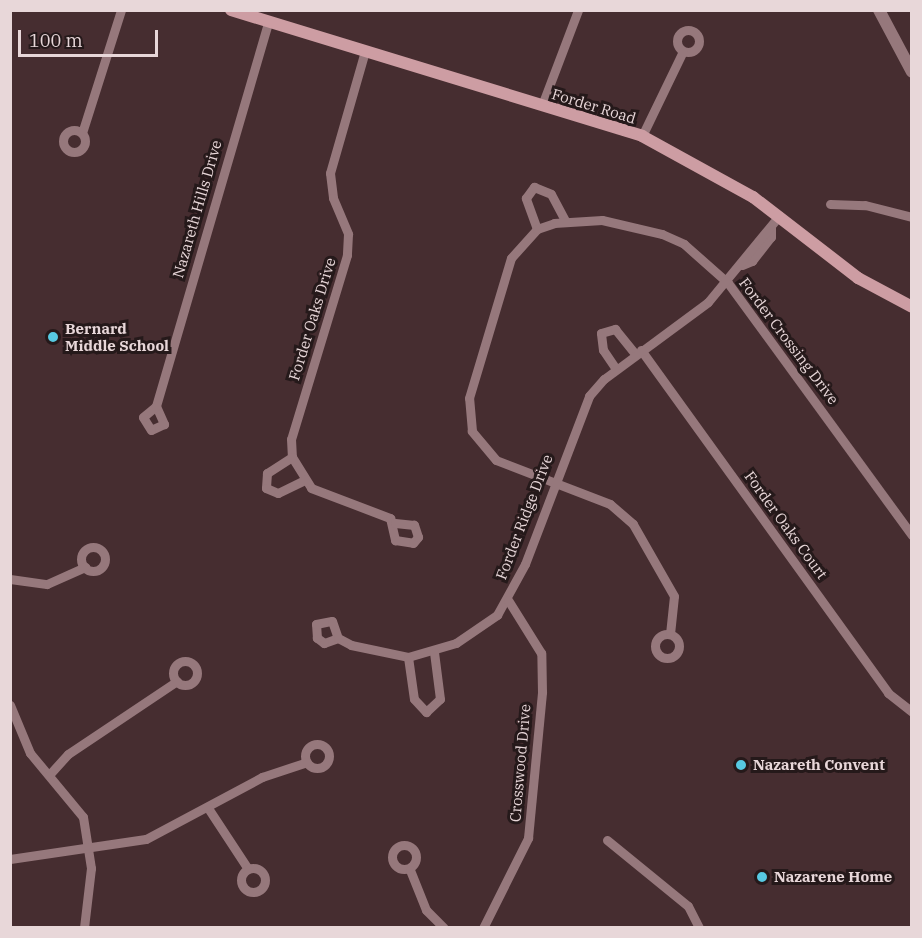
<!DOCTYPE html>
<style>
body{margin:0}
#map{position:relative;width:922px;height:938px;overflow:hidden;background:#462d30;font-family:"IBM Plex Serif",serif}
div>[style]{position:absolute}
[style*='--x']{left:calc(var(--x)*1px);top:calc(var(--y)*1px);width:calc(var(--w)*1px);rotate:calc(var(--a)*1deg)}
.minor>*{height:9px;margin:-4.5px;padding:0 4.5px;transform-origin:4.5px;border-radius:4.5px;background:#96787c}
.minor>.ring{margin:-4.5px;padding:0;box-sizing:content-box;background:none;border:9px solid #96787c;border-radius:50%}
.tertiary>*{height:12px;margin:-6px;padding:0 6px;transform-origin:6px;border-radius:6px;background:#96787c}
.secondary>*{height:12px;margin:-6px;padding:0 6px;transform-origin:6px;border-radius:6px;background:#cd9da3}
.dots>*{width:16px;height:16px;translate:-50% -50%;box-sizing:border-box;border:3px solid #25191a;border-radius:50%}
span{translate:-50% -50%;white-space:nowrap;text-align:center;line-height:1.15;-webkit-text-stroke:6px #25191a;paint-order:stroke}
.street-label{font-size:15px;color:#e8d7d9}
.poi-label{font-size:15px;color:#e8d7d9;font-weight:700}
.left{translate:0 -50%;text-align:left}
.frame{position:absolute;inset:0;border:12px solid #e8d7d9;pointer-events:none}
.scale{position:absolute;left:18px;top:30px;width:140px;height:27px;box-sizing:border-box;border:3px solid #e8d7d9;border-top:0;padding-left:8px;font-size:18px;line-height:21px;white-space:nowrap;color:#e8d7d9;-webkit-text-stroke:4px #25191a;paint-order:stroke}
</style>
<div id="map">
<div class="minor">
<i class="ring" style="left:677px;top:30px;width:13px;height:13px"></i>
<i style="--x:365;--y:51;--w:127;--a:106"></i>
<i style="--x:330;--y:173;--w:25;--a:83"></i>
<i style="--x:333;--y:198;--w:39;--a:67"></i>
<i style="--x:348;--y:234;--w:21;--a:93"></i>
<i style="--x:347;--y:255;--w:192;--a:106.9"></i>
<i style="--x:291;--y:439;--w:18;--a:87"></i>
<i style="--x:292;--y:457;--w:36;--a:58"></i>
<i style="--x:311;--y:488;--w:85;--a:20.8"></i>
<i style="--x:390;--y:518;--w:23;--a:77"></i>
<i style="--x:395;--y:540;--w:18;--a:9"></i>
<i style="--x:413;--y:543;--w:8;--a:-50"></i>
<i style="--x:418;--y:537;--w:13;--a:-108"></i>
<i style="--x:414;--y:525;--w:19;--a:-174"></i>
<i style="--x:542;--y:105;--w:102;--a:-69.2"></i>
<i class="ring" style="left:63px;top:130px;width:13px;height:13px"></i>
<i style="--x:82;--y:133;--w:129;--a:-72.4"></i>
<i style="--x:642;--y:136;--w:94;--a:-64.2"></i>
<i style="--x:830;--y:204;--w:35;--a:2"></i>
<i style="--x:865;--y:205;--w:49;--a:14.3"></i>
<i style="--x:537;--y:229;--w:33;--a:-110"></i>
<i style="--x:526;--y:198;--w:14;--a:-54"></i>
<i style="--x:534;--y:187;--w:18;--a:22"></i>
<i style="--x:551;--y:194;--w:30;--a:62"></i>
<i style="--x:742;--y:265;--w:11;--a:-22"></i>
<i style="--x:752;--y:261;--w:31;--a:-52"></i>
<i style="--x:771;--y:237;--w:10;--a:-90"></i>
<i style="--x:641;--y:350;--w:423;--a:54.2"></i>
<i style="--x:888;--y:693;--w:31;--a:38"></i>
<i style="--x:616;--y:369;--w:23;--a:-124"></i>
<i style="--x:603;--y:350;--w:17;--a:-97"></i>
<i style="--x:601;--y:333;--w:15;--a:-16"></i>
<i style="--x:615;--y:329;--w:32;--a:51"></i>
<i style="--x:156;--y:406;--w:20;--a:66"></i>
<i style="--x:164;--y:424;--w:14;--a:155"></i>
<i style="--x:151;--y:430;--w:15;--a:-122"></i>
<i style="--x:143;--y:417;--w:17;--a:-40"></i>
<i style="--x:156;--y:406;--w:400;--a:-73.7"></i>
<i style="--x:292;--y:457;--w:30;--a:147"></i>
<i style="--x:267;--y:473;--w:15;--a:94"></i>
<i style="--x:266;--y:488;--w:13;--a:23"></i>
<i style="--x:278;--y:493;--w:30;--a:-26"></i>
<i class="ring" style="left:81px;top:547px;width:15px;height:15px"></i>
<i style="--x:10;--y:579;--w:37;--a:8"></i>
<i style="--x:47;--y:584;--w:42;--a:-24.1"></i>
<i class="ring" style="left:655px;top:634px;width:15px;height:15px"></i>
<i style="--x:670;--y:634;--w:38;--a:-84"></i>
<i style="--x:674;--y:596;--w:83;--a:-119.7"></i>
<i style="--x:633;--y:524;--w:30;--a:-139"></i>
<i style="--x:610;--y:504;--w:122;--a:-158.9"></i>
<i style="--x:496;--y:460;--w:38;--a:-130"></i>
<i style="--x:472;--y:431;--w:33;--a:-95"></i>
<i style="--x:469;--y:398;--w:146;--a:-73.3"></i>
<i style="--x:511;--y:258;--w:39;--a:-48"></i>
<i style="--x:537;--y:229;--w:18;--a:-19"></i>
<i style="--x:554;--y:223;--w:48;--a:-3.6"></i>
<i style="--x:602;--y:220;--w:62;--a:13.1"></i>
<i style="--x:662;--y:234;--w:24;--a:24"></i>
<i style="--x:684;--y:244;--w:59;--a:41.6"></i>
<i style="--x:728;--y:283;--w:312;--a:53.9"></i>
<i style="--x:338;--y:638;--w:15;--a:160"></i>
<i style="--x:324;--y:643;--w:9;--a:-144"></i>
<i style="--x:317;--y:638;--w:14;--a:-94"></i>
<i style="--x:316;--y:624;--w:16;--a:-11"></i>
<i style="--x:332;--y:621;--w:18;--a:71"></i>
<i style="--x:338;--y:638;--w:15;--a:28"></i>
<i style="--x:351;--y:645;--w:58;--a:11.9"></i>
<i style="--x:408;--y:657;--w:50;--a:-16.3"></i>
<i style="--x:456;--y:643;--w:50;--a:-34.3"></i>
<i style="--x:497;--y:615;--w:58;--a:-61.2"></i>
<i style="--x:525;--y:564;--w:180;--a:-69.1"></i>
<i style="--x:589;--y:396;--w:23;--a:-49"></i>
<i style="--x:604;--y:379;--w:129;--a:-36.5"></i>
<i style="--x:708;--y:302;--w:112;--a:-50.5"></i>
<i style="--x:408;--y:657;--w:42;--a:81.9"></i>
<i style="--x:414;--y:699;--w:18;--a:47"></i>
<i style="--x:426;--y:712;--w:19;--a:-43"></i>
<i style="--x:440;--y:699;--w:47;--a:-97.3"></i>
<i class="ring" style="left:173px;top:661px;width:15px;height:15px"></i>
<i style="--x:10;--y:705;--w:52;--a:67.4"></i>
<i style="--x:30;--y:753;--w:83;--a:50.4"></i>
<i style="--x:83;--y:817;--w:52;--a:81.1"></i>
<i style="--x:91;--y:868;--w:60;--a:96.7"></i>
<i class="ring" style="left:305px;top:744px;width:15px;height:15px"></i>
<i style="--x:49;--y:775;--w:28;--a:-48"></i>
<i style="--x:68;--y:754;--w:131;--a:-33.8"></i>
<i style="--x:208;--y:808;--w:73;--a:56.7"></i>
<i style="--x:607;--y:840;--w:104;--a:39.2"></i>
<i style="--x:688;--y:906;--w:25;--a:63"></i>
<i class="ring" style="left:392px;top:845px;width:15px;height:15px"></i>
<i style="--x:10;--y:859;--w:137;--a:-8.4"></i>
<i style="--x:146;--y:839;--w:132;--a:-28.1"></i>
<i style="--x:262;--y:777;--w:47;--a:-18.4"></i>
<i class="ring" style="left:241px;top:868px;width:15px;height:15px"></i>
<i style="--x:410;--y:870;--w:43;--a:68.2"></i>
<i style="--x:426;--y:910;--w:25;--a:45"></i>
<i style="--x:483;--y:928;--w:101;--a:-63.4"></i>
<i style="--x:528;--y:838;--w:147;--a:-84.5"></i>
<i style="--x:542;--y:692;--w:39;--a:-91"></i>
<i style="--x:541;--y:653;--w:62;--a:-121.9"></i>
</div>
<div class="tertiary">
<i style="--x:879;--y:10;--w:70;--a:62"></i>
</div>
<div class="secondary">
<i style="--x:231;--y:10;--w:430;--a:17"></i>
<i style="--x:642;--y:136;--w:127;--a:28.8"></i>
<i style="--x:753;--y:197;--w:133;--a:37.6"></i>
<i style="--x:858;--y:278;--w:61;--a:28.2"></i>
</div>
<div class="dots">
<i style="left:53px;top:337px;background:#57c9e2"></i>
<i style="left:741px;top:765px;background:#57c9e2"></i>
<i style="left:762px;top:877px;background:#57c9e2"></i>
</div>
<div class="street-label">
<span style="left:594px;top:106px;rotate:17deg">Forder Road</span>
<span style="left:197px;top:209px;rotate:-74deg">Nazareth Hills Drive</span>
<span style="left:312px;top:319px;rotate:-73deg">Forder Oaks Drive</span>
<span style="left:789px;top:341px;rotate:53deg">Forder Crossing Drive</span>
<span style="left:524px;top:517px;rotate:-69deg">Forder Ridge Drive</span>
<span style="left:786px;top:525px;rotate:54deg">Forder Oaks Court</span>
<span style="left:520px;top:763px;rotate:-85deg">Crosswood Drive</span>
</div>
<div class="poi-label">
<span class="left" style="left:65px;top:337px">Bernard<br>Middle School</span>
<span class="left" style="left:753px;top:765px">Nazareth Convent</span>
<span class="left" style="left:774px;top:877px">Nazarene Home</span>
</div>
<div class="frame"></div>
<div class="scale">100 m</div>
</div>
